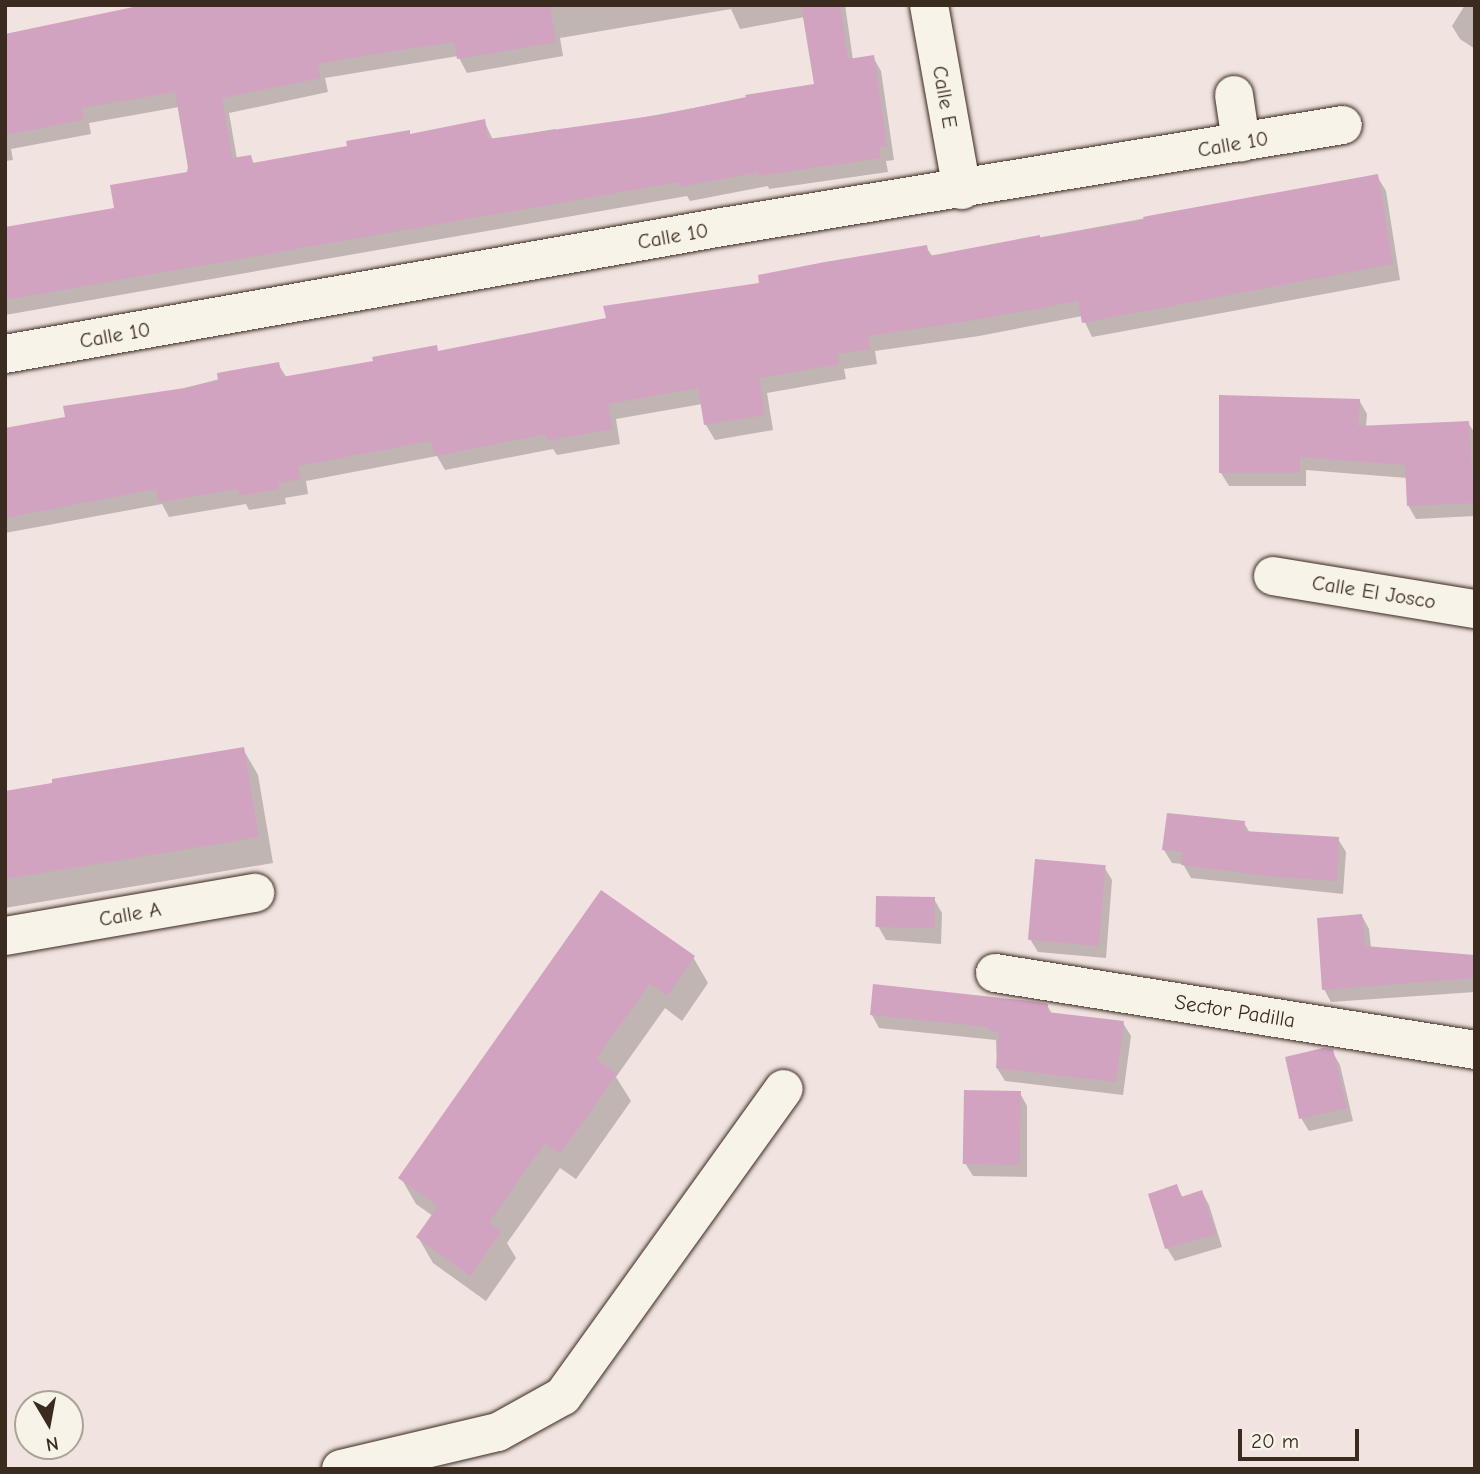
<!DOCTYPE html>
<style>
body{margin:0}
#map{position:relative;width:1480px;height:1474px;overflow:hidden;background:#f0e3e0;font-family:"Comic Neue",sans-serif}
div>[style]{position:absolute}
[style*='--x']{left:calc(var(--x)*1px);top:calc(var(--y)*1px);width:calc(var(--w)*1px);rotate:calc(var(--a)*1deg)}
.shadow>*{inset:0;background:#0003}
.building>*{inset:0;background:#d2a2c1;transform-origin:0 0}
.roads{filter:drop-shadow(0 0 2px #3b2a1e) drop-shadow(0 0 2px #3b2a1e)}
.minor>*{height:38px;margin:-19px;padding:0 19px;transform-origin:19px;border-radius:19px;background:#f7f3e8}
span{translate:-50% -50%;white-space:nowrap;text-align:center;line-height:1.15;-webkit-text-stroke:7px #f7f3e8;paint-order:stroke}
.street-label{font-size:21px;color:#3b2a1e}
.frame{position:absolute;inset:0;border:7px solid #3b2a1e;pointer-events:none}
.north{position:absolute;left:14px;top:1390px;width:70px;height:70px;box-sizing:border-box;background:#f7f3e8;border:2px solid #aca397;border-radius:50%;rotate:170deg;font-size:19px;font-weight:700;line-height:28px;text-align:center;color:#3b2a1e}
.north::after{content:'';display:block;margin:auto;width:24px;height:32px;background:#3b2a1e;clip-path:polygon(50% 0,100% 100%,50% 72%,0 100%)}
.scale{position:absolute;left:1238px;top:1429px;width:121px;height:32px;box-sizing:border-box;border:4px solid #3b2a1e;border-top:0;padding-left:9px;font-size:21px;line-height:24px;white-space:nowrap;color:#3b2a1e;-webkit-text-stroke:5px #f7f3e8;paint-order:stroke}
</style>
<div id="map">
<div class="shadow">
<i style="clip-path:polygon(evenodd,151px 5px,845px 5px,853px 60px,873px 57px,881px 71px,894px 160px,886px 161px,888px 172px,769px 189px,768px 186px,690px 201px,687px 196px,5px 315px,5px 230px,116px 209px,189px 174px,179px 107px,89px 123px,91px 134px,11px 149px,13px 160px,5px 161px,5px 35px,151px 5px,731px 9px,740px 29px,805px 17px,816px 85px,571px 131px,557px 132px,555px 129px,493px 140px,484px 121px,255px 165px,250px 157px,237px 159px,229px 113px,328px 92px,325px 78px,458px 56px,467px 73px,563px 56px,560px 38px,731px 9px)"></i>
<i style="clip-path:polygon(1465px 5px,1475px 5px,1475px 49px,1460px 39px,1452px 26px)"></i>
<i style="clip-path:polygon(1377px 176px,1386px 191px,1400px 280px,1092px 337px,1082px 316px,979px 336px,875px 351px,877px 364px,844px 369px,846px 379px,767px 393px,773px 430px,715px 440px,706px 425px,702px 404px,616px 419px,620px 444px,557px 455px,553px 449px,445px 470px,437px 456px,306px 481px,308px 494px,285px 498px,286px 504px,249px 510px,246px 504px,169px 517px,162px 504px,5px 533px,5px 430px,67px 418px,278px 364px,287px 378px,439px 352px,608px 320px,926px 247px,933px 257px)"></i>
<i style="clip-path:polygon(1359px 400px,1367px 414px,1366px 427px,1468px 423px,1475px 433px,1475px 516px,1416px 519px,1408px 505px,1407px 478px,1306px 470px,1306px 486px,1229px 486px,1221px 473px)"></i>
<i style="clip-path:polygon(243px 749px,258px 775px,273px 863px,5px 908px,5px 792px)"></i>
<i style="clip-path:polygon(1244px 823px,1250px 833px,1338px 839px,1346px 852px,1343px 894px,1191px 878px,1183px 864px,1172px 863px,1164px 850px)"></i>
<i style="clip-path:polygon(1104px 867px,1112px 880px,1106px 958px,1038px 952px,1030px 939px)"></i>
<i style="clip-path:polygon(602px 893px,693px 957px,708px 983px,682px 1021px,665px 1008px,616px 1077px,631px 1101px,576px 1179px,560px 1168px,507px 1243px,516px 1258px,486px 1301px,433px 1263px,418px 1237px,433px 1216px,416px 1204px,401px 1178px)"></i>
<i style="clip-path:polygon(934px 899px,942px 913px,941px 944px,886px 940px,878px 926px)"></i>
<i style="clip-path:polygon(1362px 916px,1369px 929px,1371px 948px,1475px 956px,1475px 992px,1331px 1002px,1324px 989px)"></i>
<i style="clip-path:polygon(1047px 1005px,1052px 1014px,1123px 1023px,1131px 1036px,1123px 1095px,1005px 1081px,997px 1068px,996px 1040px,879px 1028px,872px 1015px)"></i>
<i style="clip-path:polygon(1332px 1051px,1340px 1065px,1353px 1121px,1309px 1131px,1301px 1118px)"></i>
<i style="clip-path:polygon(1020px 1093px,1027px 1106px,1027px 1177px,973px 1176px,965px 1163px)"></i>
<i style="clip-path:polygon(1177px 1186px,1183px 1198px,1202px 1192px,1209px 1205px,1222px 1247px,1175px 1261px,1167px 1248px)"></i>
</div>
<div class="building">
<i style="clip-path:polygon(143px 5px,550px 5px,556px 42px,457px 59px,454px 42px,382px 53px,318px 64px,321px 78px,222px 98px,232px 158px,251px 155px,253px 163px,347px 146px,346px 141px,410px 130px,410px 134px,485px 119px,488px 139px,666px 114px,746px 97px,745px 95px,814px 84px,801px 5px,840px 5px,848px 59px,874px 55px,887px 146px,879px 147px,881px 158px,759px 176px,759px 172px,680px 187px,679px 182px,5px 300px,5px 227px,114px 208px,110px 185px,187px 172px,188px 167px,175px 92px,82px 108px,84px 120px,5px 135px,5px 34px)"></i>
<i style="clip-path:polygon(1378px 174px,1393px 264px,1082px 323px,1078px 301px,969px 321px,868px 336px,870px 349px,837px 354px,839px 364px,759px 378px,765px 415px,704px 425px,698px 388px,608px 404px,613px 429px,547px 441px,546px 434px,435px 456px,431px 441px,298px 466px,301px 479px,278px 483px,279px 489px,239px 496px,238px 489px,159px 502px,156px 489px,5px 518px,5px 428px,65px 417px,63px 406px,185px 388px,218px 381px,217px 373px,279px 362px,282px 377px,373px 361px,372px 357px,437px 345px,438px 351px,606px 318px,603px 306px,759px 283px,758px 275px,825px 262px,927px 245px,929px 256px,1040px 235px,1040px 238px,1144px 220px,1143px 217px,1153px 215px)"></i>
<i style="clip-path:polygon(1219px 395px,1360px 399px,1358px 426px,1469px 421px,1474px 503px,1407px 506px,1405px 465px,1300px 457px,1300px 473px,1219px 473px)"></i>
<i style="clip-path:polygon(244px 747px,259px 837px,5px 879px,5px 791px,52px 783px,52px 779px)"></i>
<i style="clip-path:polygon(1167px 813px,1245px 821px,1244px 831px,1339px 837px,1337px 881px,1267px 876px,1181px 865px,1183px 852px,1162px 850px)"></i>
<i style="left:1035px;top:859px;width:71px;height:81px;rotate:5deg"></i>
<i style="clip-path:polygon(601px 890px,695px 956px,667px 996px,650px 983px,596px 1059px,617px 1074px,560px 1154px,545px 1143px,489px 1222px,502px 1231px,470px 1276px,416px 1237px,438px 1206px,398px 1178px)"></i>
<i style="left:876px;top:896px;width:59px;height:31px;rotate:1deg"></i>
<i style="clip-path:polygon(1362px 914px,1365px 946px,1475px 955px,1475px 978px,1322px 990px,1317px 918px)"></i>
<i style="clip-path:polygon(873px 984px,1030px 1001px,1048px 1004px,1047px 1012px,1124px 1021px,1116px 1082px,996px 1068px,999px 1032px,989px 1031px,989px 1027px,870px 1015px)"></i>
<i style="clip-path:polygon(1323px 1048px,1333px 1049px,1347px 1108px,1299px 1119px,1285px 1057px)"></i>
<i style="left:964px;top:1090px;width:57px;height:74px;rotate:1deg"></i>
<i style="clip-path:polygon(1177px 1184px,1181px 1197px,1202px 1190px,1216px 1234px,1165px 1249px,1148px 1194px)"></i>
</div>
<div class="roads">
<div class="minor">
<i style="--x:929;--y:5;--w:188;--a:79.9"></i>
<i style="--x:1234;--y:95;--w:48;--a:81.5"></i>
<i style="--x:5;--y:354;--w:728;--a:-10.04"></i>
<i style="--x:722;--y:227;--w:629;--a:-9.33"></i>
<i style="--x:1273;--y:576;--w:205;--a:9.3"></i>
<i style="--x:5;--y:936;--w:254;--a:-9.8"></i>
<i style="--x:995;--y:973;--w:486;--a:9.1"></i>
<i style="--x:341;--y:1469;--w:161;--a:-13.3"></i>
<i style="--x:498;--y:1432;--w:74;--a:-29"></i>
<i style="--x:563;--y:1396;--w:378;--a:-54.3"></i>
</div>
</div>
<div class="street-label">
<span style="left:945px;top:97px;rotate:80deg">Calle E</span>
<span style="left:1233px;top:144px;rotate:-10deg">Calle 10</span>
<span style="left:673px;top:236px;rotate:-10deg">Calle 10</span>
<span style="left:115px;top:335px;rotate:-10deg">Calle 10</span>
<span style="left:1374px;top:592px;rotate:9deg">Calle El Josco</span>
<span style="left:130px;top:914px;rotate:-10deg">Calle A</span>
<span style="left:1235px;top:1011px;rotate:9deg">Sector Padilla</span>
</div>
<div class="frame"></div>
<div class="north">N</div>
<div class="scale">20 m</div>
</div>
